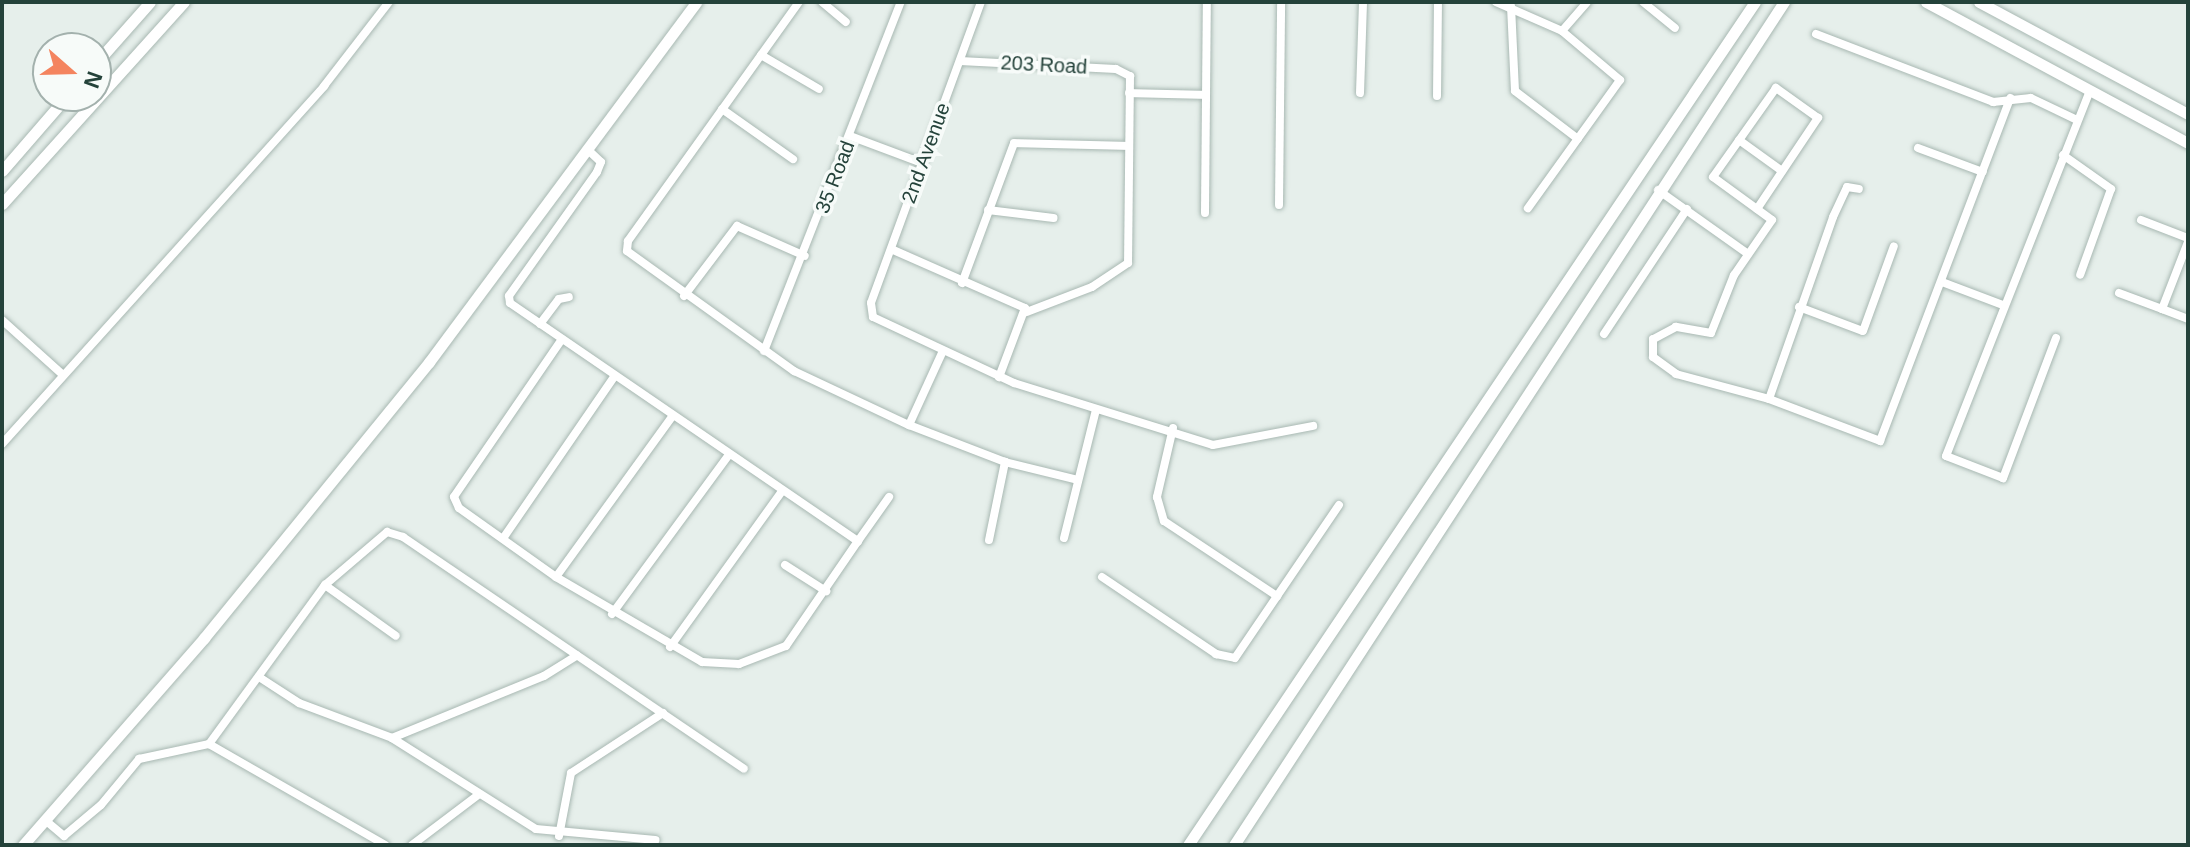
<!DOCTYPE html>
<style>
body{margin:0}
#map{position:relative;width:2190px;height:847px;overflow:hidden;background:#e6efeb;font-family:Arial,sans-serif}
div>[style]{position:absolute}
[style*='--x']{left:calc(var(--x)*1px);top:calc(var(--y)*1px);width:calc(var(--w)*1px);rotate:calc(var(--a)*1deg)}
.stream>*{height:2px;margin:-1px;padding:0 1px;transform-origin:1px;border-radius:1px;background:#8ec9d4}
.roads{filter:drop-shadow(0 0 2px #a8b8b2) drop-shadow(0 0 2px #a8b8b2)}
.street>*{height:8px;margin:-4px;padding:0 4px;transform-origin:4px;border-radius:4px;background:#fff}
.secondary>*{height:11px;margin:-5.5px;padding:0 5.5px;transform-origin:5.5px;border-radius:5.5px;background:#fff}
span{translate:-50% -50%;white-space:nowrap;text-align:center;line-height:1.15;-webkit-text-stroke:7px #f7fbf9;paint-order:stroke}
.street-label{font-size:20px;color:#24423a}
.frame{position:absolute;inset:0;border:4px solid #24423a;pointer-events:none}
.north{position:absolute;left:32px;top:32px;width:80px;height:80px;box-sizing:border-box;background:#f7fbf9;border:2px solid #a3b1ad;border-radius:50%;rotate:110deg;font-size:22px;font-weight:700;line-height:32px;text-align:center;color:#24423a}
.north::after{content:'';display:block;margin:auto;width:28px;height:36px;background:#f4845f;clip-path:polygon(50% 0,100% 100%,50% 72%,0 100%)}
</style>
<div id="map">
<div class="stream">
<i style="--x:2;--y:5;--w:4;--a:-45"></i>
</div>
<div class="roads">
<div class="street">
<i style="--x:799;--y:2;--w:294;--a:125.6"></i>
<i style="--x:628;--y:241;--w:10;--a:96"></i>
<i style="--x:627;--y:251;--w:206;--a:35.7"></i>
<i style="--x:794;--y:371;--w:127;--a:25.2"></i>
<i style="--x:909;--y:425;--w:103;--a:21.1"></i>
<i style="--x:1005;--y:462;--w:75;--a:13.9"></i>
<i style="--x:822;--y:2;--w:31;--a:40"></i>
<i style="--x:981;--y:2;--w:320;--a:110.1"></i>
<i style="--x:871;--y:303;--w:14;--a:82"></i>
<i style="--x:873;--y:317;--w:156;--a:25.1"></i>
<i style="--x:1014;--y:383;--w:208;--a:17.3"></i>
<i style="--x:1213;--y:445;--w:102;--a:-10.8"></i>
<i style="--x:1496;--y:2;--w:72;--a:23.7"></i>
<i style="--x:1562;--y:31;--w:76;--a:40.2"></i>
<i style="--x:1620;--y:80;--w:158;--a:125.7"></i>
<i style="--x:1643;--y:2;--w:41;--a:39.1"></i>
<i style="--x:1511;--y:6;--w:85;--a:87.3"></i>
<i style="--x:1515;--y:91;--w:79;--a:37.3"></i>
<i style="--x:1562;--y:31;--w:38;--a:-49"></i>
<i style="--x:1816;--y:34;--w:190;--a:21"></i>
<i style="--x:1993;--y:102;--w:38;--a:-6"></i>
<i style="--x:2031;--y:98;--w:49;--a:25.5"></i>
<i style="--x:761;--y:55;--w:67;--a:30.4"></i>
<i style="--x:960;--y:61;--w:156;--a:2.9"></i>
<i style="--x:1116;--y:69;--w:16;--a:27"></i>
<i style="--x:1130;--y:76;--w:187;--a:90.6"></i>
<i style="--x:1128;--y:263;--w:43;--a:146.3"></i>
<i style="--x:1092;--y:287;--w:70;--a:159"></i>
<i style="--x:1129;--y:93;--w:77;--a:1.5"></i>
<i style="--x:1360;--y:93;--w:91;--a:-88.1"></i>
<i style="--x:1437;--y:96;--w:94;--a:-89.4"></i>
<i style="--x:722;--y:109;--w:87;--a:35.2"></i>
<i style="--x:850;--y:136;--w:77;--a:20.6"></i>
<i style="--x:1739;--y:140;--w:53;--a:35.8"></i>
<i style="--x:1918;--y:148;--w:69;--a:20.3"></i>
<i style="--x:587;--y:149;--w:19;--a:43"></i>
<i style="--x:601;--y:162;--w:11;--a:112"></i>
<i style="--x:597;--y:172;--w:152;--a:125.4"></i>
<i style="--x:509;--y:296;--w:7;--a:82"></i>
<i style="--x:510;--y:303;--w:422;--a:34.4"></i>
<i style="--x:858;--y:541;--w:54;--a:-54.8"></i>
<i style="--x:2063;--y:155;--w:59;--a:35.3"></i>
<i style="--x:2111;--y:189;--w:91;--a:109.8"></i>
<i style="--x:1658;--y:190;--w:110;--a:35.4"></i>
<i style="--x:1279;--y:205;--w:203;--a:-89.4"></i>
<i style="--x:1757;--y:209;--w:110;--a:-56.2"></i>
<i style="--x:1818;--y:118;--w:52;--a:-144.5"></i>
<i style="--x:1776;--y:88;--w:109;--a:125.3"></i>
<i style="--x:1713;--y:177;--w:73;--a:36.1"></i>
<i style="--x:1772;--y:220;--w:67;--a:124.6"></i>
<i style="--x:1734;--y:275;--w:62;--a:111.6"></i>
<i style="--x:1711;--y:333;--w:36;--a:-170"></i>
<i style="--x:1676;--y:327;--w:26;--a:152"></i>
<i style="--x:1653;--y:339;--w:18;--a:90"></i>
<i style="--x:1653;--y:357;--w:29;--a:36"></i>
<i style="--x:1676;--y:374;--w:96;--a:15"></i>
<i style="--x:1769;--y:399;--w:119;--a:20.7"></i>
<i style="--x:1880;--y:441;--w:367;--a:-69.2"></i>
<i style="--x:988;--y:210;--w:66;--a:6.9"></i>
<i style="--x:1205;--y:213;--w:211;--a:-89.5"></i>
<i style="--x:2141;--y:220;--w:50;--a:21"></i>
<i style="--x:2188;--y:242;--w:72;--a:111.2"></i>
<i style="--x:2162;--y:309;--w:28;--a:21"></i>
<i style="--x:891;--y:249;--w:146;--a:23.8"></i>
<i style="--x:1025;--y:308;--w:74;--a:110.6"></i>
<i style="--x:1942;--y:282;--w:65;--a:20.7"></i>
<i style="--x:962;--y:283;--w:149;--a:-69.6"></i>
<i style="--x:1014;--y:143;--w:113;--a:1.5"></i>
<i style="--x:2119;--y:293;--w:46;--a:20.4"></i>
<i style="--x:684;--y:296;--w:88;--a:-52.9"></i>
<i style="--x:737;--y:226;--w:74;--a:23.8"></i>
<i style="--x:1799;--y:307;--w:68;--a:20.6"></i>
<i style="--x:1863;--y:331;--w:90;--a:-70"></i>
<i style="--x:2;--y:320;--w:81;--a:42"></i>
<i style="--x:540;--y:324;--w:31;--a:-53"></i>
<i style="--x:559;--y:299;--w:10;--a:-11"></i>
<i style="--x:1604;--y:334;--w:150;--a:-56.4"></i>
<i style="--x:2056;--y:338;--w:150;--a:110.7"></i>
<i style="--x:2003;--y:478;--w:61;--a:-158.9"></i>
<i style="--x:1946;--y:456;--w:393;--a:-68.5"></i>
<i style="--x:562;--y:339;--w:191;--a:124.4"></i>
<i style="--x:454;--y:497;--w:12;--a:66"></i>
<i style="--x:459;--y:508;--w:119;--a:35.4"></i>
<i style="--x:556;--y:577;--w:169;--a:30.2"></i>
<i style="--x:702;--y:662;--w:37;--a:3"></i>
<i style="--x:739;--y:664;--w:50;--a:-21"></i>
<i style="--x:786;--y:646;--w:127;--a:-55.6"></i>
<i style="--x:764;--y:351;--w:375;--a:-68.6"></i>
<i style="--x:1769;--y:399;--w:193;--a:-70.6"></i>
<i style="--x:1833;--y:217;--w:33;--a:-65"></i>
<i style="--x:1847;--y:187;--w:12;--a:9"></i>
<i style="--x:909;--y:425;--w:79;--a:-65.4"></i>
<i style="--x:1173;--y:428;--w:71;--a:103.1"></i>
<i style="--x:1157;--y:497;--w:25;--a:74"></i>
<i style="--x:1164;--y:521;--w:136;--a:33.6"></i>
<i style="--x:2;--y:444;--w:482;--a:-48"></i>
<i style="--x:324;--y:86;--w:106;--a:-52.3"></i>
<i style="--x:504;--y:537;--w:194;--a:-55.5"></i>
<i style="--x:1064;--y:538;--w:132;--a:-76"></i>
<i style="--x:989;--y:540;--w:80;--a:-78.4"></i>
<i style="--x:785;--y:565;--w:49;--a:32.4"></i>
<i style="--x:556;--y:577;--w:198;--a:-54.1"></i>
<i style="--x:1102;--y:577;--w:138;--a:34"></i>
<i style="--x:1216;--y:654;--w:19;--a:12"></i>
<i style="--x:1235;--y:658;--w:185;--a:-55.8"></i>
<i style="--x:325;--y:585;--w:87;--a:35.7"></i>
<i style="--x:612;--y:614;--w:197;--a:-53.7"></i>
<i style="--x:670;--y:647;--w:192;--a:-54.3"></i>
<i style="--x:259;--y:677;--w:48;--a:33"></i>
<i style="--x:299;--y:703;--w:99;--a:20.6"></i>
<i style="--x:392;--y:738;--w:164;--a:-22.2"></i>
<i style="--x:544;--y:676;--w:39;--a:-32"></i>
<i style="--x:392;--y:738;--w:170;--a:32.3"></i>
<i style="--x:536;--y:829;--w:120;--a:5.3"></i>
<i style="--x:209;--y:744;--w:203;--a:29.8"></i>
<i style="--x:45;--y:820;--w:25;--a:40"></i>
<i style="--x:64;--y:836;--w:48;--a:-40"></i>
<i style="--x:101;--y:805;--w:60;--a:-50.4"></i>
<i style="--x:139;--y:759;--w:72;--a:-12.1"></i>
<i style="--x:209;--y:744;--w:197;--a:-53.9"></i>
<i style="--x:325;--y:585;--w:82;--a:-40.5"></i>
<i style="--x:387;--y:532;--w:17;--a:17"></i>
<i style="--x:403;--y:537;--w:412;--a:34.2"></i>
<i style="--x:559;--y:836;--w:64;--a:-79.2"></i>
<i style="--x:571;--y:773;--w:110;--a:-33.1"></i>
<i style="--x:412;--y:845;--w:83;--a:-37.1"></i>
</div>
<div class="secondary">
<i style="--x:1926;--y:2;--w:298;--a:28.3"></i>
<i style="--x:1979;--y:2;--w:237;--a:28.2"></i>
<i style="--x:96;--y:63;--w:81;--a:-48.5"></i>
<i style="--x:2;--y:171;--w:99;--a:-49.1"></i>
<i style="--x:2;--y:204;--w:272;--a:-48"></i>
<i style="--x:23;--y:845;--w:275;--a:-48.8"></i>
<i style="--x:204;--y:638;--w:356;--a:-50.8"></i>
<i style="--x:429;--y:362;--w:448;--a:-53.4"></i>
<i style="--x:1188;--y:845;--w:1016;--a:-56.08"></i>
<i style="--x:1234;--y:845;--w:1007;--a:-56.88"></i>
</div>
</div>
<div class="street-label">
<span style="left:1044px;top:65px;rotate:3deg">203 Road</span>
<span style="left:926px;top:153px;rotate:-70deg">2nd Avenue</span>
<span style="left:835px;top:177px;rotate:-69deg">35 Road</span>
</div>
<div class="frame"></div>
<div class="north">N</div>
</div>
